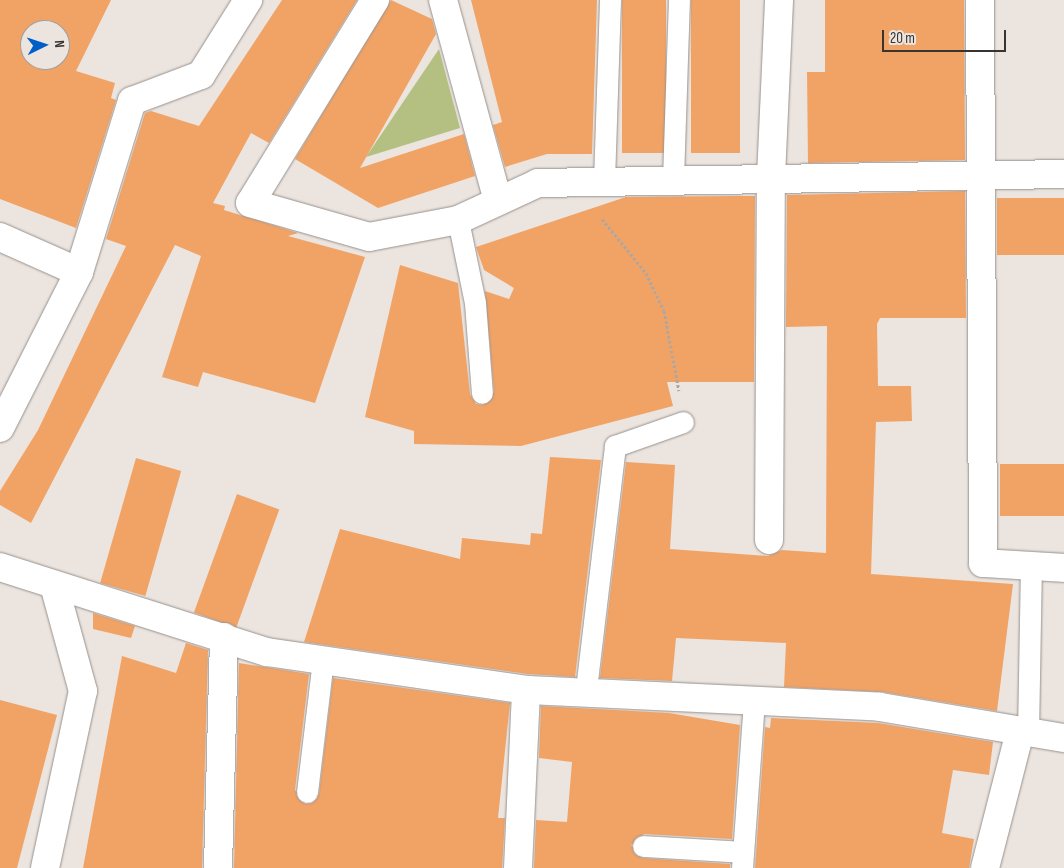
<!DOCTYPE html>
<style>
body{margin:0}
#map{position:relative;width:1064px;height:868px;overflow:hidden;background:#ebe4df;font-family:"Sofia Sans Condensed",sans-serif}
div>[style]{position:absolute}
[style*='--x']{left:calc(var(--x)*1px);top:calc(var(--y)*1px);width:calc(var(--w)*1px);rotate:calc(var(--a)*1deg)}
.green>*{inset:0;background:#b4c081}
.building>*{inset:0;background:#f1a366;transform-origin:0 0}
.path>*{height:3px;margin-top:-1.5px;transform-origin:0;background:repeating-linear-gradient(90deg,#aca7a3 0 2.5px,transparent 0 5px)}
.roads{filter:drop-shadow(0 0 1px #97918d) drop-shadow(0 0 1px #97918d)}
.service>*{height:21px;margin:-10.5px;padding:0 10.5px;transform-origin:10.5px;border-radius:10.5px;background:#fff}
.minor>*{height:28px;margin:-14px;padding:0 14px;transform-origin:14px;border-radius:14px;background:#fff}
span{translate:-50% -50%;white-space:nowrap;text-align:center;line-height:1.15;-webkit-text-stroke:4.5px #ebe4df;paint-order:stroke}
.north{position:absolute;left:20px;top:20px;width:50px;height:50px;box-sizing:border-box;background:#ebe4df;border:1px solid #a39e9a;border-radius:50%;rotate:86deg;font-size:14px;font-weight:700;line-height:20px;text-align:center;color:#373432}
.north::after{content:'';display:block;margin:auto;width:18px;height:22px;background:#005ec7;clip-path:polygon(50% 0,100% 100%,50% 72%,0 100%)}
.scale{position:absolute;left:882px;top:30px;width:124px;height:22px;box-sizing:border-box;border:2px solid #373432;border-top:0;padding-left:6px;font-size:15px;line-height:18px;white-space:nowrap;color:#373432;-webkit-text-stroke:4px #ebe4df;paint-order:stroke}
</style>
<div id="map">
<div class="green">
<i style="clip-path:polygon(439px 49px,460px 128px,366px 157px)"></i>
</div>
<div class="building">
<i style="clip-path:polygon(evenodd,0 0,111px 0,76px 71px,115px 83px,111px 98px,116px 100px,76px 228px,0 199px,0 0,30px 30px,60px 30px,60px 60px,30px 60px,30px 30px)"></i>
<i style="clip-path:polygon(282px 0,357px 0,269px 143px,251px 133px,213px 203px,225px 206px,224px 210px,298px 233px,288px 236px,365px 257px,315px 403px,203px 372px,198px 387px,162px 377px,201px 256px,175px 245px,31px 523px,0 505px,0 491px,38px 430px,126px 246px,106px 239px,145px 113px,151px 111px,199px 126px)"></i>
<i style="clip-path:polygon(391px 0,432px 19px,436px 34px,360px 168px,464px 134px,475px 176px,378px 208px,295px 159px)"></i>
<i style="clip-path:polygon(471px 0,597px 0,592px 154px,547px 154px,505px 167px,493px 125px,502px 122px)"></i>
<i style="left:622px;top:0;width:44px;height:153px"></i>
<i style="left:691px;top:0;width:49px;height:153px"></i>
<i style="clip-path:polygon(825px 0,964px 0,965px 160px,808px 163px,807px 72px,825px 72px)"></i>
<i style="clip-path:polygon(965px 191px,966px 318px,880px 318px,877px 324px,878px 386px,911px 386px,912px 421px,876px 422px,871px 574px,1013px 584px,997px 711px,883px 692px,784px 687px,786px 643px,676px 638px,672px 681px,600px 678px,626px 462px,675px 465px,670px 549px,768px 556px,782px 550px,826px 553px,827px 326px,786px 327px,787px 195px)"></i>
<i style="clip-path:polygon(736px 196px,755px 196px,754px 382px,667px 382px,673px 406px,521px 446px,414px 444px,414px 431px,365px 417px,400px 265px,458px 283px,470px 394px,476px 404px,483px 405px,494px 392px,485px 291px,509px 299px,514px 288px,484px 270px,476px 247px,626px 197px)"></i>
<i style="left:997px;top:198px;width:67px;height:57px"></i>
<i style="clip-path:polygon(550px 457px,601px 460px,575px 677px,528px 674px,304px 642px,340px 529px,460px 559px,462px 538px,530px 545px,531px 533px,542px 534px)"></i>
<i style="left:136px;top:458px;width:47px;height:130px;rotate:16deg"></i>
<i style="left:1000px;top:464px;width:64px;height:52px"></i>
<i style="left:237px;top:494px;width:45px;height:126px;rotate:20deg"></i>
<i style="clip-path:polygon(93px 613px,135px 626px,131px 638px,93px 629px)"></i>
<i style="clip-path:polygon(186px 643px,208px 650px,202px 868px,83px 868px,122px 656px,176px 673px)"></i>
<i style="clip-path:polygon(239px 663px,309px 674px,295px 790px,305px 804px,312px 803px,319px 794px,333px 678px,510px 703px,498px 818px,505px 818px,502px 868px,234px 868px)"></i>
<i style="clip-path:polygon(0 700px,57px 715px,17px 868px,0 868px)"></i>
<i style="clip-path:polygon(541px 706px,669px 713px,740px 725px,732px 839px,644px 834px,631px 845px,642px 858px,730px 864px,730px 868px,534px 868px,536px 820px,567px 822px,572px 762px,539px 758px)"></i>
<i style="clip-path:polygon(771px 718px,878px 723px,993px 742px,989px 775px,953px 770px,942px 833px,974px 839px,969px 868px,755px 868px,765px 727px,770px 728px)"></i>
</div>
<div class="path">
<i style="--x:602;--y:219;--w:70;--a:50.8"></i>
<i style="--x:646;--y:273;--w:42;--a:64.7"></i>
<i style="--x:664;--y:311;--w:81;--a:79.4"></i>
</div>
<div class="roads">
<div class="service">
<i style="--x:673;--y:179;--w:179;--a:-88.1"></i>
<i style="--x:604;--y:181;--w:181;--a:-88.1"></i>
<i style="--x:458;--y:220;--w:85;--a:78.4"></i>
<i style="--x:475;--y:303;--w:90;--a:85.6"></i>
<i style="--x:586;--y:689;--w:245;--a:-83.2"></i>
<i style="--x:615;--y:446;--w:72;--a:-19.4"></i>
<i style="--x:1028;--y:734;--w:167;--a:-89"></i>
<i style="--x:307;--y:792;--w:133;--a:-83.1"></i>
<i style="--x:643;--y:846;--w:100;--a:3.4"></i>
<i style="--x:742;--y:868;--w:168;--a:-85.9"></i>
</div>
<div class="minor">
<i style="--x:375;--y:0;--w:238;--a:121.6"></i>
<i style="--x:250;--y:203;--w:124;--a:15.9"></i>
<i style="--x:369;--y:237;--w:91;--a:-10.8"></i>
<i style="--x:458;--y:220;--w:88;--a:-24.8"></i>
<i style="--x:538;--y:183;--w:526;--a:-0.98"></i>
<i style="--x:443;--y:0;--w:208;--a:74.7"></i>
<i style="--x:980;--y:0;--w:563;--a:89.69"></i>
<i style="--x:983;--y:563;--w:81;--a:3.5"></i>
<i style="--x:0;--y:237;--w:86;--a:23.9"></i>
<i style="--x:0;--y:428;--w:175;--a:-63.1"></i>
<i style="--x:79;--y:272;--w:179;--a:-72.8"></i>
<i style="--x:132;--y:101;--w:74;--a:-20.6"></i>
<i style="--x:201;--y:75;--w:89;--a:-57.9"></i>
<i style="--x:769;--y:540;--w:363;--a:-89.7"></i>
<i style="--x:771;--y:177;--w:177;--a:-87.4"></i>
<i style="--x:0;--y:567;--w:280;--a:17.7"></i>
<i style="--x:267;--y:652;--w:262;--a:8.3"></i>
<i style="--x:526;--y:690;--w:354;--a:2.7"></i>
<i style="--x:880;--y:707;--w:187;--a:9.6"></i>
<i style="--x:45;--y:868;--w:181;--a:-77.9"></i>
<i style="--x:83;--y:691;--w:110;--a:-105.3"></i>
<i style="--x:218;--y:868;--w:231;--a:-88.5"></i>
<i style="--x:518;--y:868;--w:178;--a:-87.4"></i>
<i style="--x:985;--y:868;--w:140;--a:-75.6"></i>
</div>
</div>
<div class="north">N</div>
<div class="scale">20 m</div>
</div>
